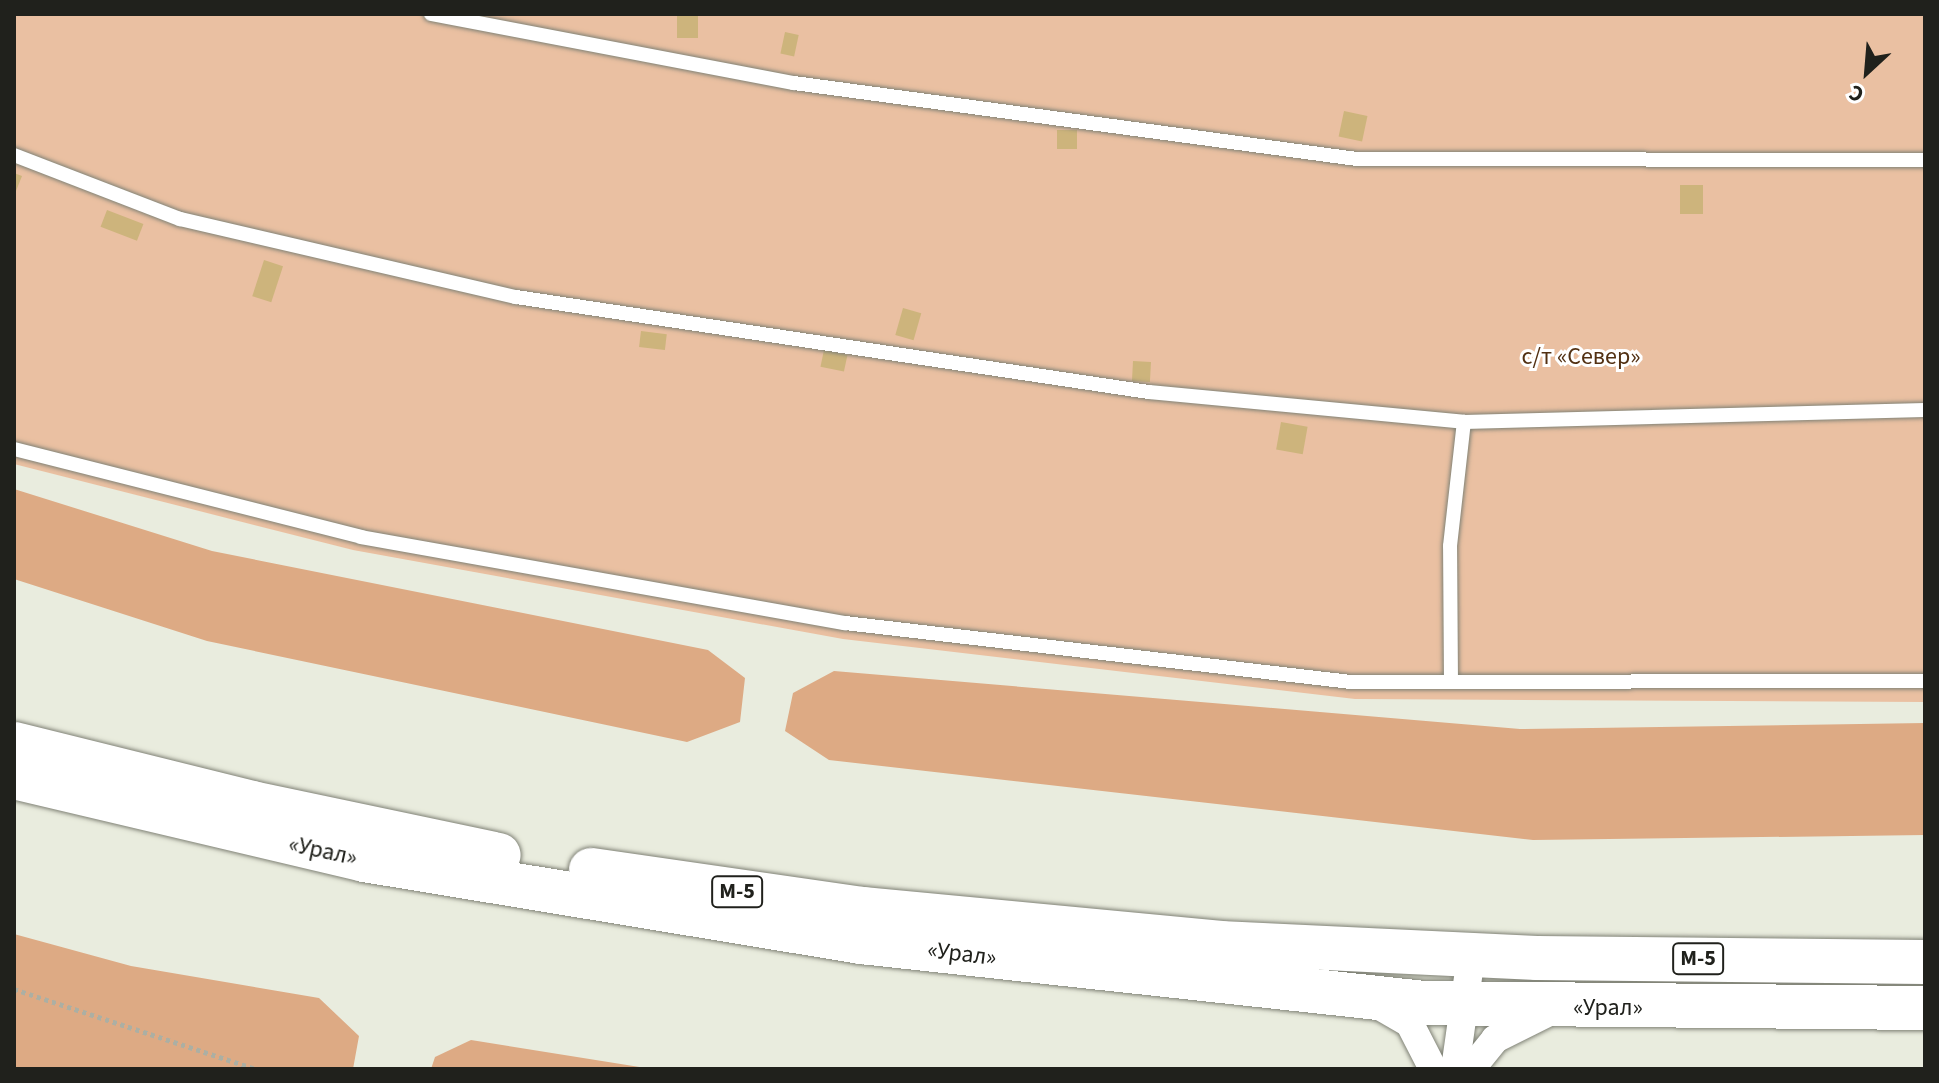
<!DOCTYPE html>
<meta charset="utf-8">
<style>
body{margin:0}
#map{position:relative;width:1939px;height:1083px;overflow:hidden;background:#e9ecde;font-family:"Source Sans 3",sans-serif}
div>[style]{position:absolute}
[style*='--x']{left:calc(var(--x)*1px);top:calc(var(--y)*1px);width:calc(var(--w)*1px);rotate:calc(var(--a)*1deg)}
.green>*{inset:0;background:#eac0a2}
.forest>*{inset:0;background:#ddaa84}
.building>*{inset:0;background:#cdb47c;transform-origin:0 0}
.path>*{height:5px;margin-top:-2.5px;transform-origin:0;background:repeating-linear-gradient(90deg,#acafa3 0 4px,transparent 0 8px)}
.roads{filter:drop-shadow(0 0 2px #808276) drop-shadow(0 0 2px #808276)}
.service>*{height:14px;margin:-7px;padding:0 7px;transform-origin:7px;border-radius:7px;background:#fff}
.minor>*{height:28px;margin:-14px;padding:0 14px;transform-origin:14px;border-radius:14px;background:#fff}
.trunk>*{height:44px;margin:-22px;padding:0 22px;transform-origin:22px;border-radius:22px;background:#fff}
span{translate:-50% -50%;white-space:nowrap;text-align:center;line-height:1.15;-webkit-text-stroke:6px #fff;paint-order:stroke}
.shield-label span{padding:2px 6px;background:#fff;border:2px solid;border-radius:6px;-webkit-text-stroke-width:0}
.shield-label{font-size:22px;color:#20211c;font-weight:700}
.park-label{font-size:24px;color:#523012}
.street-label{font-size:24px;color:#20211c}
.frame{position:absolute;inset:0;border:16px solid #20211c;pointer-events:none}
.north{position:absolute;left:1827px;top:32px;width:80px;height:80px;-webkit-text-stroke:6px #fff;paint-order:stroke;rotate:206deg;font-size:22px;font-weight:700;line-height:32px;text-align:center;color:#20211c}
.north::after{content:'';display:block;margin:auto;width:28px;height:36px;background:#20211c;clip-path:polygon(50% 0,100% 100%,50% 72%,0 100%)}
</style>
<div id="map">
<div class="green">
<i style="clip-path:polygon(14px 14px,1925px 14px,1925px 702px,1355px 699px,843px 639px,353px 550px,14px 464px)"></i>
</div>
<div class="forest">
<i style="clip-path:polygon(14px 489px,212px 551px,708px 650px,745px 678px,740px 722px,687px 742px,207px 641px,14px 579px)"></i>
<i style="clip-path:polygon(834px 671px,1520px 729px,1925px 723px,1925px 835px,1533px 840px,829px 760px,785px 731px,793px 693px)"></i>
<i style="clip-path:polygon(14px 934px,131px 966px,319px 998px,359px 1036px,353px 1069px,14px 1069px)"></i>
<i style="clip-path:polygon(471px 1040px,652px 1069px,431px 1069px,435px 1057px)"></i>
</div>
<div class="building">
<i style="left:677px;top:14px;width:21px;height:24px"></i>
<i style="left:785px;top:32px;width:14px;height:22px;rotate:12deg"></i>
<i style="left:1344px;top:111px;width:24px;height:26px;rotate:12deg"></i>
<i style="left:1057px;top:130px;width:20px;height:19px"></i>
<i style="clip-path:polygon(14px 173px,22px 176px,14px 196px)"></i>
<i style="left:1680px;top:185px;width:23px;height:29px"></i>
<i style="left:107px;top:210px;width:39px;height:18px;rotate:21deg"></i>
<i style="left:264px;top:260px;width:20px;height:38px;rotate:18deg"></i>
<i style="left:903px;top:308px;width:19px;height:28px;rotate:16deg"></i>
<i style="left:641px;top:331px;width:26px;height:16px;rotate:7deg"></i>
<i style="left:824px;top:350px;width:24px;height:17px;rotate:12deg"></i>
<i style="left:1133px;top:361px;width:18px;height:20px;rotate:3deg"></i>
<i style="left:1281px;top:422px;width:27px;height:28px;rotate:10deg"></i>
</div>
<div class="path">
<i style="--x:14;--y:989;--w:255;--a:18.3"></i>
</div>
<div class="roads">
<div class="service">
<i style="--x:431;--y:14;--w:369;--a:10.8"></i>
<i style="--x:794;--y:83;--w:568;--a:7.69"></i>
<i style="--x:1357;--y:159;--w:568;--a:0.1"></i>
<i style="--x:14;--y:155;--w:178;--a:21.1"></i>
<i style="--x:180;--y:219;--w:345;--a:13.1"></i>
<i style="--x:516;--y:297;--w:640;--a:8.54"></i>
<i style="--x:1149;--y:392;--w:316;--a:5.4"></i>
<i style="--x:1464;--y:422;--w:461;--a:-1.5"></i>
<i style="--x:14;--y:449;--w:358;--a:14.2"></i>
<i style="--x:361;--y:537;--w:492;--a:10.1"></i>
<i style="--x:845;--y:623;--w:509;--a:6.65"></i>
<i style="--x:1351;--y:682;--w:574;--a:-0.1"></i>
<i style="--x:1451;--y:682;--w:136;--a:-90.4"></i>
<i style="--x:1450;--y:546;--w:125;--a:-83.6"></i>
</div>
<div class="minor">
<i style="--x:1376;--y:1004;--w:39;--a:30"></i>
<i style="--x:1410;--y:1024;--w:51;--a:62.9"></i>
<i style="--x:1455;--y:1069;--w:114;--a:-81.9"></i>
<i style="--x:1471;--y:1069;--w:38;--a:-51"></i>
<i style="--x:1495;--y:1039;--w:60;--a:-26.6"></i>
</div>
<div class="trunk">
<i style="--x:14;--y:744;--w:245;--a:13.9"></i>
<i style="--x:252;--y:803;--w:252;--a:11.9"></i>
<i style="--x:14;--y:777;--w:360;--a:13.3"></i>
<i style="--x:364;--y:860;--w:504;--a:9.37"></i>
<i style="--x:861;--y:942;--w:566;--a:6.18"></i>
<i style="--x:1424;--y:1003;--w:501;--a:0.57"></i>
<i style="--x:591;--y:870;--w:275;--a:8.2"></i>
<i style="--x:863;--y:909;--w:359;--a:5.4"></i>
<i style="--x:1220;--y:943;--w:317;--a:2.7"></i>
<i style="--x:1537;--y:958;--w:388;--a:0.6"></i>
</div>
</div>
<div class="shield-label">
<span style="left:737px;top:892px">М-5</span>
<span style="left:1698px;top:959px">М-5</span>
</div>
<div class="park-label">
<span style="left:1581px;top:357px">с/т «Север»</span>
</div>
<div class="street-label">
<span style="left:323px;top:851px;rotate:12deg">«Урал»</span>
<span style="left:962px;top:954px;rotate:7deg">«Урал»</span>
<span style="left:1608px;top:1008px">«Урал»</span>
</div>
<div class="frame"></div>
<div class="north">С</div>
</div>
